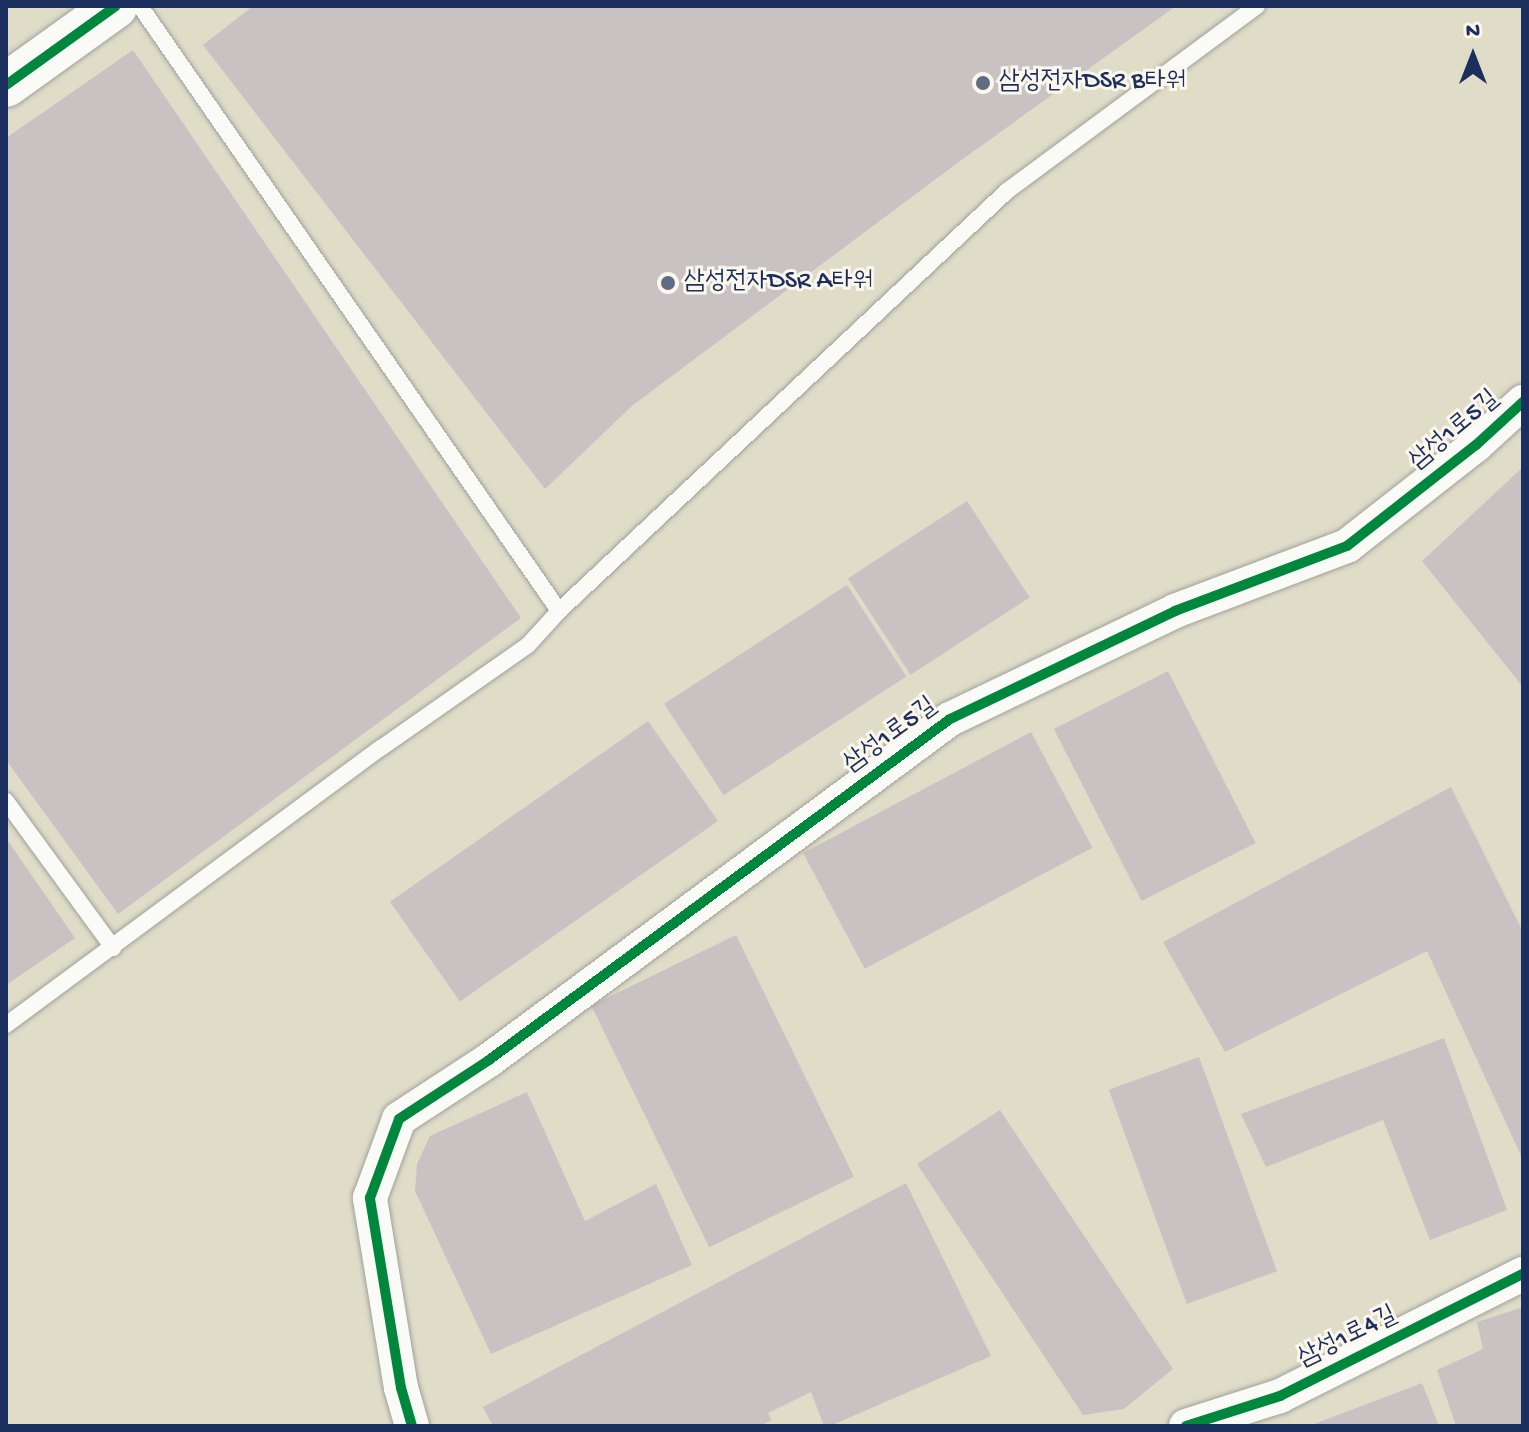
<!DOCTYPE html>
<meta charset="utf-8">
<style>
body{margin:0}
#map{position:relative;width:1529px;height:1432px;overflow:hidden;background:#dfdcc8;font-family:"Gochi Hand","Poor Story",sans-serif}
div>[style]{position:absolute}
[style*='--x']{left:calc(var(--x)*1px);top:calc(var(--y)*1px);width:calc(var(--w)*1px);rotate:calc(var(--a)*1deg)}
.building>*{inset:0;background:#c9c2c3;transform-origin:0 0}
.roads{filter:drop-shadow(0 0 2px #a0a19b) drop-shadow(0 0 2px #a0a19b)}
.lane>*{height:16px;margin:-8px;padding:0 8px;transform-origin:8px;border-radius:8px;background:#fafaf7}
.street>*{height:34px;margin:-17px;padding:0 17px;transform-origin:17px;border-radius:17px;background:#fafaf7}
.secondary>*{height:44px;margin:-22px;padding:0 22px;transform-origin:22px;border-radius:22px;background:#fafaf7}
.cycleway>*{height:10px;margin:-5px;padding:0 5px;transform-origin:5px;border-radius:5px;background:#00873e}
.dots>*{width:22px;height:22px;translate:-50% -50%;box-sizing:border-box;border:4px solid #fbf7ec;border-radius:50%}
span{translate:-50% -50%;white-space:nowrap;text-align:center;line-height:1.15;-webkit-text-stroke:6px #fbf7ec;paint-order:stroke}
.poi-label{font-size:26px;color:#1b2f5e}
.left{translate:0 -50%;text-align:left}
.street-label{font-size:26px;color:#1b2f5e}
.frame{position:absolute;inset:0;border:8px solid #1b2f5e;pointer-events:none}
.north{position:absolute;left:1433px;top:16px;width:80px;height:80px;-webkit-text-stroke:6px #fbf7ec;paint-order:stroke;rotate:0deg;font-size:22px;font-weight:700;line-height:32px;text-align:center;color:#1b2f5e}
.north::after{content:'';display:block;margin:auto;width:28px;height:36px;background:#1b2f5e;clip-path:polygon(50% 0,100% 100%,50% 72%,0 100%)}
</style>
<div id="map">
<div class="building">
<i style="clip-path:polygon(253px 6px,1176px 6px,960px 161px,633px 405px,545px 489px,203px 45px)"></i>
<i style="clip-path:polygon(133px 50px,521px 618px,118px 914px,6px 760px,6px 138px)"></i>
<i style="clip-path:polygon(1523px 467px,1523px 687px,1422px 561px)"></i>
<i style="left:967px;top:501px;width:115px;height:142px;rotate:57deg"></i>
<i style="left:847px;top:585px;width:109px;height:218px;rotate:57deg"></i>
<i style="left:1168px;top:671px;width:193px;height:128px;rotate:63deg"></i>
<i style="left:648px;top:721px;width:122px;height:315px;rotate:55deg"></i>
<i style="left:1031px;top:732px;width:131px;height:258px;rotate:62deg"></i>
<i style="clip-path:polygon(1451px 787px,1523px 932px,1523px 1160px,1427px 951px,1225px 1052px,1163px 942px)"></i>
<i style="clip-path:polygon(6px 838px,75px 938px,6px 985px)"></i>
<i style="left:736px;top:935px;width:269px;height:161px;rotate:64deg"></i>
<i style="clip-path:polygon(1444px 1038px,1507px 1210px,1430px 1240px,1383px 1120px,1266px 1167px,1241px 1114px)"></i>
<i style="left:1199px;top:1057px;width:228px;height:96px;rotate:70deg"></i>
<i style="clip-path:polygon(527px 1092px,585px 1221px,656px 1184px,692px 1265px,491px 1354px,415px 1191px,417px 1164px,430px 1136px)"></i>
<i style="clip-path:polygon(1000px 1110px,1173px 1369px,1124px 1409px,1083px 1415px,917px 1164px)"></i>
<i style="clip-path:polygon(906px 1183px,991px 1356px,830px 1426px,824px 1426px,811px 1392px,768px 1413px,772px 1420px,760px 1426px,493px 1426px,483px 1407px)"></i>
<i style="clip-path:polygon(1523px 1307px,1523px 1426px,1456px 1426px,1437px 1370px,1483px 1349px,1477px 1322px)"></i>
<i style="clip-path:polygon(1422px 1383px,1439px 1426px,1309px 1426px)"></i>
</div>
<div class="roads">
<div class="lane">
<i style="--x:140;--y:6;--w:736;--a:55.29"></i>
<i style="--x:6;--y:801;--w:182;--a:53.9"></i>
<i style="--x:6;--y:1025;--w:466;--a:-36.5"></i>
<i style="--x:381;--y:748;--w:179;--a:-35"></i>
<i style="--x:528;--y:645;--w:46;--a:-47.6"></i>
<i style="--x:559;--y:611;--w:614;--a:-43.15"></i>
<i style="--x:1007;--y:191;--w:311;--a:-36.5"></i>
</div>
<div class="street">
<i style="--x:412;--y:1426;--w:40;--a:-106"></i>
<i style="--x:401;--y:1388;--w:193;--a:-99.3"></i>
<i style="--x:370;--y:1198;--w:84;--a:-69.8"></i>
<i style="--x:399;--y:1119;--w:108;--a:-33.2"></i>
<i style="--x:489;--y:1060;--w:573;--a:-36.49"></i>
<i style="--x:950;--y:719;--w:250;--a:-25.6"></i>
<i style="--x:1175;--y:611;--w:184;--a:-20.7"></i>
<i style="--x:1347;--y:546;--w:164;--a:-38.1"></i>
<i style="--x:1476;--y:445;--w:64;--a:-42.5"></i>
<i style="--x:1186;--y:1426;--w:99;--a:-17.7"></i>
<i style="--x:1280;--y:1396;--w:272;--a:-26.7"></i>
</div>
<div class="secondary">
<i style="--x:6;--y:85;--w:135;--a:-35.7"></i>
</div>
</div>
<div class="cycleway">
<i style="--x:6;--y:85;--w:135;--a:-35.7"></i>
<i style="--x:412;--y:1426;--w:40;--a:-106"></i>
<i style="--x:401;--y:1388;--w:193;--a:-99.3"></i>
<i style="--x:370;--y:1198;--w:84;--a:-69.8"></i>
<i style="--x:399;--y:1119;--w:108;--a:-33.2"></i>
<i style="--x:489;--y:1060;--w:573;--a:-36.49"></i>
<i style="--x:950;--y:719;--w:250;--a:-25.6"></i>
<i style="--x:1175;--y:611;--w:184;--a:-20.7"></i>
<i style="--x:1347;--y:546;--w:164;--a:-38.1"></i>
<i style="--x:1476;--y:445;--w:64;--a:-42.5"></i>
<i style="--x:1186;--y:1426;--w:99;--a:-17.7"></i>
<i style="--x:1280;--y:1396;--w:272;--a:-26.7"></i>
</div>
<div class="dots">
<i style="left:983px;top:83px;background:#606c83"></i>
<i style="left:668px;top:283px;background:#606c83"></i>
</div>
<div class="poi-label">
<span class="left" style="left:999px;top:83px">삼성전자DSR B타워</span>
<span class="left" style="left:684px;top:283px">삼성전자DSR A타워</span>
</div>
<div class="street-label">
<span style="left:1455px;top:431px;rotate:-40deg">삼성1로5길</span>
<span style="left:891px;top:736px;rotate:-36deg">삼성1로5길</span>
<span style="left:1348px;top:1338px;rotate:-26deg">삼성1로4길</span>
</div>
<div class="frame"></div>
<div class="north">N</div>
</div>
